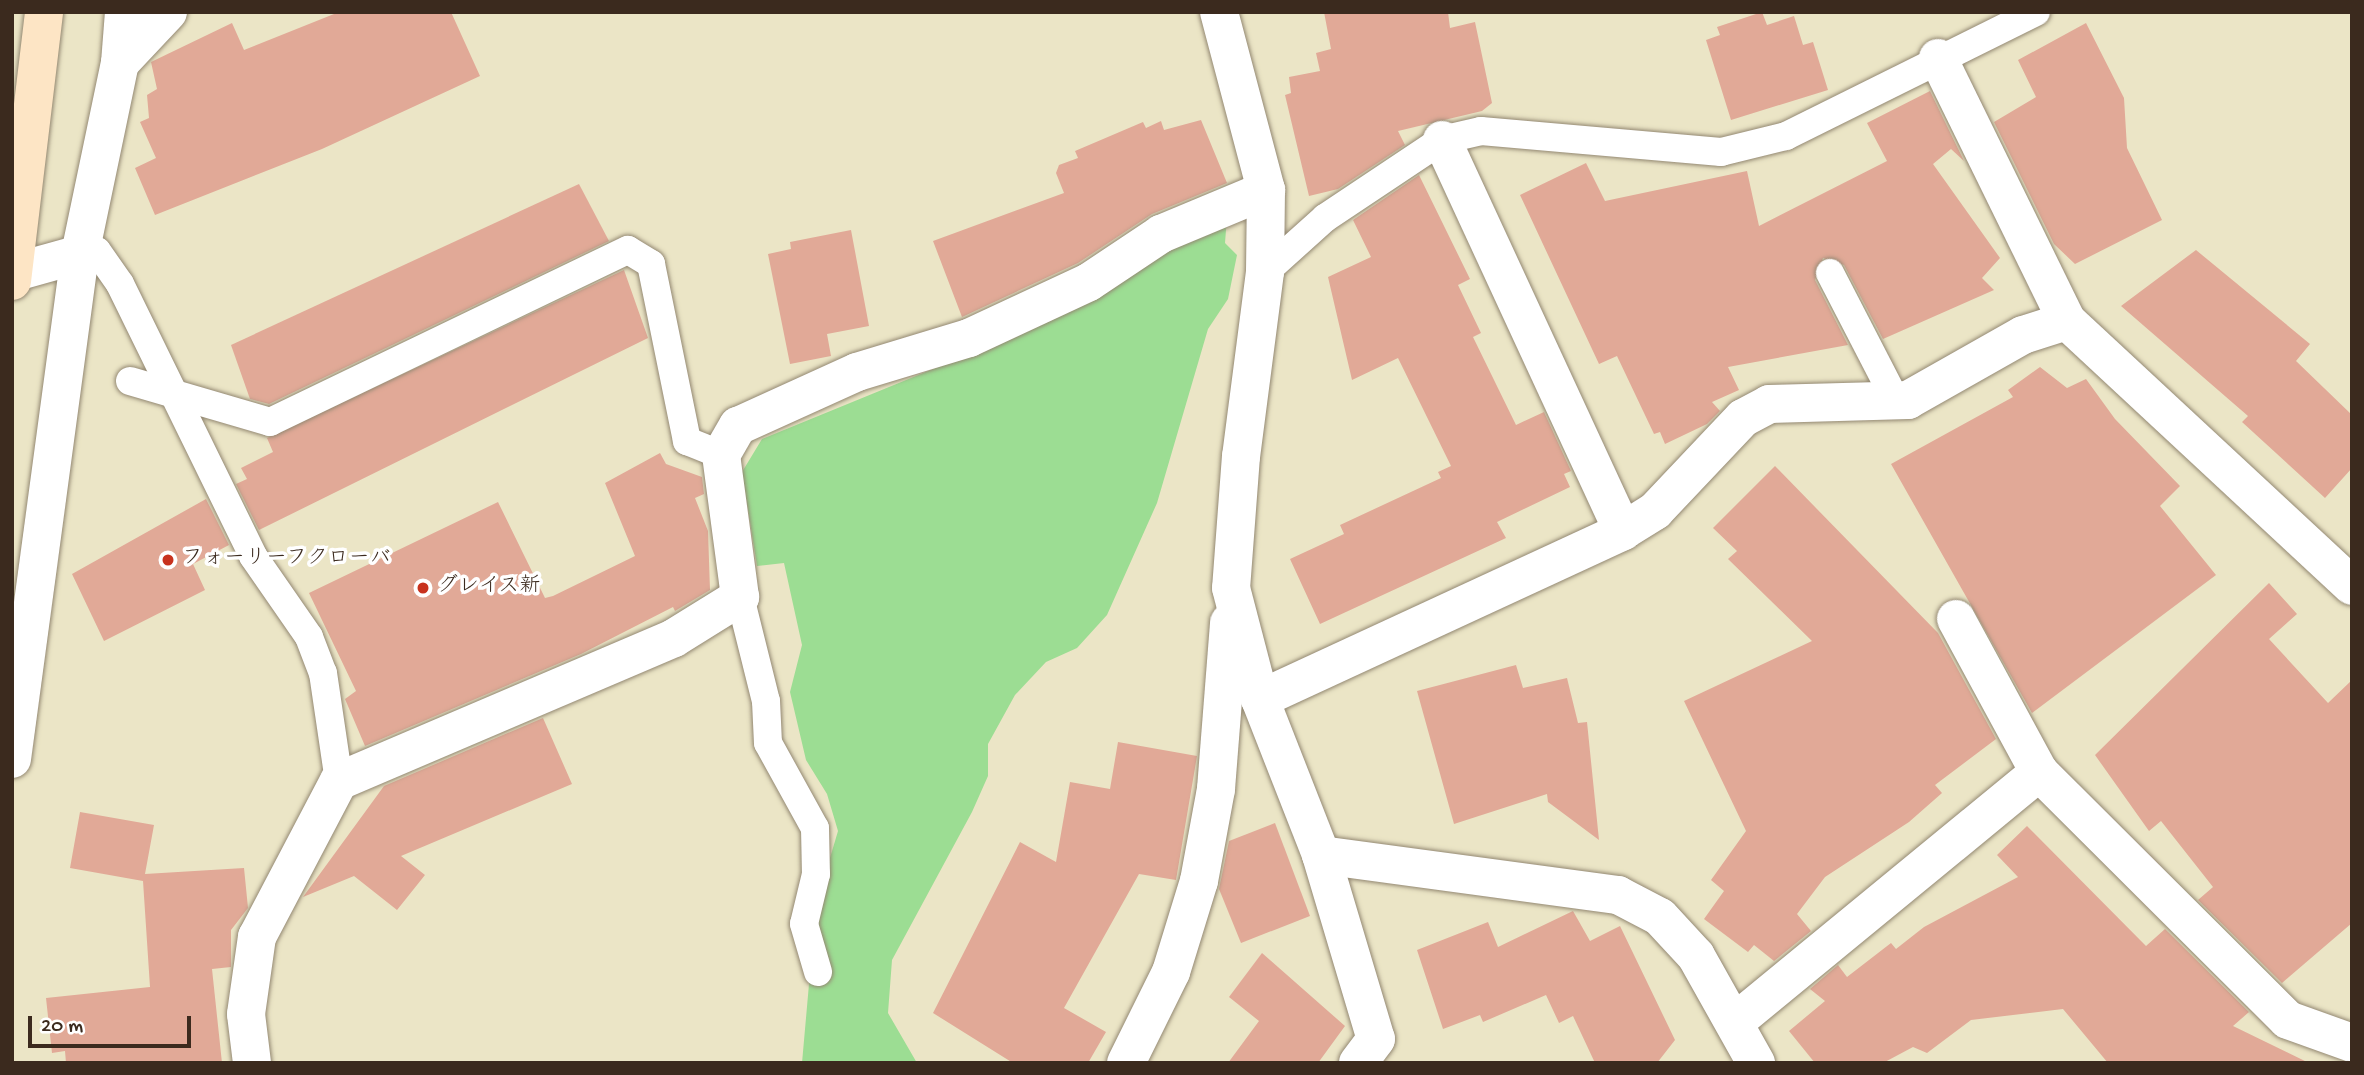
<!DOCTYPE html>
<meta charset="utf-8">
<style>
body{margin:0}
#map{position:relative;width:2364px;height:1075px;overflow:hidden;background:#ebe5c6;font-family:"Gochi Hand","Klee One",sans-serif}
div>[style]{position:absolute}
[style*='--x']{left:calc(var(--x)*1px);top:calc(var(--y)*1px);width:calc(var(--w)*1px);rotate:calc(var(--a)*1deg)}
.green>*{inset:0;background:#9cdd93}
.building>*{inset:0;background:#e1a997}
.roads{filter:drop-shadow(0 0 2px #938872) drop-shadow(0 0 2px #938872)}
.lane>*{height:28px;margin:-14px;padding:0 14px;transform-origin:14px;border-radius:14px;background:#fff}
.street>*{height:38px;margin:-19px;padding:0 19px;transform-origin:19px;border-radius:19px;background:#fff}
.secondary>*{height:38px;margin:-19px;padding:0 19px;transform-origin:19px;border-radius:19px;background:#fde5c5}
.dots>*{width:19px;height:19px;translate:-50% -50%;box-sizing:border-box;border:4px solid #fff;border-radius:50%}
span{translate:-50% -50%;white-space:nowrap;text-align:center;line-height:1.15;-webkit-text-stroke:7px #fff;paint-order:stroke}
.poi-label{font-size:21px;color:#3b2a1e}
.left{translate:0 -50%;text-align:left}
.frame{position:absolute;inset:0;border:14px solid #3b2a1e;pointer-events:none}
.scale{position:absolute;left:28px;top:1016px;width:163px;height:32px;box-sizing:border-box;border:4px solid #3b2a1e;border-top:0;padding-left:9px;font-size:21px;line-height:24px;white-space:nowrap;color:#3b2a1e;-webkit-text-stroke:5px #fff;paint-order:stroke}
</style>
<div id="map">
<div class="green">
<i style="clip-path:polygon(1227px 217px,1225px 243px,1237px 255px,1228px 299px,1208px 329px,1157px 503px,1107px 615px,1077px 648px,1046px 662px,1015px 695px,988px 744px,988px 776px,972px 812px,892px 960px,888px 1013px,917px 1063px,802px 1063px,816px 905px,838px 831px,827px 794px,806px 760px,790px 692px,802px 645px,784px 563px,757px 566px,742px 472px,762px 439px,977px 351px)"></i>
</div>
<div class="building">
<i style="clip-path:polygon(339px 12px,451px 12px,480px 76px,322px 149px,155px 215px,135px 168px,156px 158px,140px 122px,149px 118px,147px 95px,157px 89px,151px 62px,232px 23px,244px 50px)"></i>
<i style="clip-path:polygon(1324px 12px,1448px 12px,1450px 28px,1475px 22px,1492px 103px,1482px 111px,1398px 131px,1405px 145px,1338px 189px,1309px 196px,1285px 95px,1291px 93px,1289px 77px,1320px 71px,1316px 53px,1331px 49px)"></i>
<i style="clip-path:polygon(1762px 12px,1767px 25px,1794px 16px,1803px 45px,1813px 42px,1828px 90px,1731px 120px,1706px 40px,1720px 35px,1717px 27px)"></i>
<i style="clip-path:polygon(2086px 23px,2124px 98px,2127px 148px,2162px 220px,2075px 264px,2054px 244px,1994px 122px,2036px 97px,2018px 60px)"></i>
<i style="clip-path:polygon(1930px 91px,1964px 161px,1951px 149px,1933px 164px,2000px 258px,1982px 278px,1994px 290px,1883px 339px,1844px 265px,1823px 258px,1815px 280px,1848px 345px,1728px 367px,1739px 390px,1712px 402px,1720px 411px,1707px 424px,1665px 444px,1660px 432px,1654px 434px,1617px 356px,1599px 364px,1520px 195px,1586px 163px,1605px 201px,1747px 171px,1759px 226px,1887px 161px,1867px 123px)"></i>
<i style="clip-path:polygon(1201px 120px,1227px 183px,1152px 214px,1078px 263px,962px 317px,933px 241px,1064px 193px,1056px 173px,1059px 165px,1078px 158px,1075px 151px,1143px 122px,1146px 128px,1161px 121px,1164px 130px)"></i>
<i style="clip-path:polygon(1419px 175px,1470px 279px,1458px 285px,1481px 333px,1473px 337px,1516px 425px,1544px 412px,1571px 471px,1564px 474px,1570px 487px,1497px 522px,1506px 538px,1320px 624px,1290px 559px,1344px 534px,1340px 525px,1441px 478px,1438px 472px,1451px 466px,1398px 358px,1352px 380px,1328px 277px,1371px 257px,1353px 220px)"></i>
<i style="clip-path:polygon(579px 184px,609px 241px,269px 404px,250px 399px,231px 345px)"></i>
<i style="clip-path:polygon(851px 230px,869px 326px,827px 334px,831px 356px,790px 364px,768px 254px,791px 249px,790px 242px)"></i>
<i style="clip-path:polygon(2196px 250px,2310px 344px,2296px 361px,2352px 415px,2352px 468px,2325px 498px,2242px 422px,2248px 416px,2121px 306px)"></i>
<i style="clip-path:polygon(624px 270px,648px 338px,259px 530px,236px 484px,247px 479px,241px 468px,273px 452px,267px 438px)"></i>
<i style="clip-path:polygon(2040px 367px,2067px 388px,2086px 379px,2115px 419px,2180px 486px,2160px 506px,2216px 575px,2032px 713px,1891px 464px,2013px 397px,2008px 390px)"></i>
<i style="clip-path:polygon(660px 453px,666px 464px,702px 477px,704px 494px,695px 498px,708px 531px,710px 590px,675px 611px,673px 607px,581px 654px,365px 746px,345px 699px,356px 691px,309px 593px,498px 502px,545px 598px,553px 596px,635px 556px,605px 483px)"></i>
<i style="clip-path:polygon(1775px 466px,1938px 633px,1996px 739px,1935px 785px,1942px 793px,1909px 822px,1825px 877px,1797px 914px,1811px 931px,1774px 961px,1754px 945px,1748px 952px,1704px 919px,1724px 891px,1711px 880px,1746px 831px,1684px 701px,1812px 641px,1728px 559px,1737px 551px,1713px 528px)"></i>
<i style="clip-path:polygon(206px 499px,229px 545px,193px 564px,205px 590px,104px 641px,72px 574px)"></i>
<i style="clip-path:polygon(2269px 583px,2297px 614px,2269px 639px,2328px 703px,2352px 680px,2352px 923px,2282px 983px,2198px 900px,2213px 887px,2161px 821px,2149px 831px,2095px 755px)"></i>
<i style="clip-path:polygon(1516px 665px,1523px 688px,1567px 678px,1578px 723px,1587px 722px,1599px 840px,1548px 802px,1547px 794px,1454px 824px,1417px 691px)"></i>
<i style="clip-path:polygon(543px 718px,572px 784px,401px 856px,425px 875px,397px 910px,354px 876px,303px 897px,384px 786px)"></i>
<i style="clip-path:polygon(1118px 742px,1197px 756px,1176px 880px,1139px 874px,1064px 1008px,1106px 1032px,1088px 1063px,1013px 1063px,933px 1013px,1020px 842px,1056px 862px,1070px 782px,1110px 789px)"></i>
<i style="clip-path:polygon(80px 812px,154px 825px,145px 874px,244px 868px,248px 908px,231px 930px,231px 967px,212px 969px,222px 1063px,66px 1063px,65px 1051px,52px 1053px,46px 998px,150px 987px,143px 881px,70px 868px)"></i>
<i style="clip-path:polygon(1275px 823px,1310px 916px,1241px 943px,1219px 889px,1229px 841px)"></i>
<i style="clip-path:polygon(2027px 826px,2146px 946px,2165px 929px,2249px 1012px,2233px 1026px,2309px 1063px,2108px 1063px,2063px 1009px,1971px 1020px,1927px 1053px,1913px 1047px,1883px 1063px,1815px 1063px,1789px 1031px,1825px 1001px,1810px 989px,1838px 965px,1847px 977px,1891px 943px,1896px 949px,1924px 927px,2018px 877px,1997px 855px)"></i>
<i style="clip-path:polygon(1573px 911px,1590px 941px,1620px 926px,1675px 1040px,1657px 1063px,1595px 1063px,1573px 1016px,1559px 1023px,1546px 995px,1483px 1022px,1480px 1015px,1443px 1029px,1417px 950px,1488px 922px,1498px 947px)"></i>
<i style="clip-path:polygon(1262px 953px,1345px 1026px,1318px 1063px,1228px 1063px,1259px 1021px,1229px 997px)"></i>
</div>
<div class="roads">
<div class="lane">
<i style="--x:80;--y:254;--w:17;--a:-10"></i>
<i style="--x:97;--y:251;--w:40;--a:55.1"></i>
<i style="--x:120;--y:284;--w:303;--a:63.9"></i>
<i style="--x:253;--y:556;--w:98;--a:55.3"></i>
<i style="--x:309;--y:637;--w:39;--a:69"></i>
<i style="--x:323;--y:673;--w:109;--a:81.6"></i>
<i style="--x:1265;--y:272;--w:81;--a:-42"></i>
<i style="--x:1325;--y:218;--w:141;--a:-33.7"></i>
<i style="--x:1442;--y:140;--w:40;--a:-13"></i>
<i style="--x:1481;--y:131;--w:241;--a:5"></i>
<i style="--x:1721;--y:152;--w:67;--a:-13.8"></i>
<i style="--x:1786;--y:136;--w:279;--a:-26.4"></i>
<i style="--x:1830;--y:273;--w:144;--a:62.7"></i>
<i style="--x:130;--y:381;--w:146;--a:16.3"></i>
<i style="--x:270;--y:422;--w:397;--a:-25.7"></i>
<i style="--x:628;--y:250;--w:27;--a:31"></i>
<i style="--x:651;--y:264;--w:181;--a:78.5"></i>
<i style="--x:687;--y:441;--w:37;--a:22"></i>
<i style="--x:740;--y:597;--w:107;--a:76"></i>
<i style="--x:766;--y:701;--w:42;--a:87.3"></i>
<i style="--x:768;--y:743;--w:97;--a:61.1"></i>
<i style="--x:815;--y:828;--w:46;--a:88.8"></i>
<i style="--x:816;--y:874;--w:51;--a:103.5"></i>
<i style="--x:804;--y:924;--w:50;--a:73.7"></i>
</div>
<div class="street">
<i style="--x:1219;--y:12;--w:184;--a:75.2"></i>
<i style="--x:1266;--y:190;--w:82;--a:90.7"></i>
<i style="--x:1265;--y:272;--w:186;--a:97.4"></i>
<i style="--x:1241;--y:456;--w:132;--a:94.3"></i>
<i style="--x:1231;--y:588;--w:115;--a:75.4"></i>
<i style="--x:1260;--y:699;--w:168;--a:68.6"></i>
<i style="--x:1321;--y:855;--w:192;--a:73.4"></i>
<i style="--x:1376;--y:1039;--w:30;--a:127"></i>
<i style="--x:1938;--y:58;--w:293;--a:63.9"></i>
<i style="--x:2067;--y:321;--w:389;--a:42.9"></i>
<i style="--x:120;--y:63;--w:51;--a:-85.5"></i>
<i style="--x:1442;--y:140;--w:431;--a:65.2"></i>
<i style="--x:12;--y:273;--w:71;--a:-15.6"></i>
<i style="--x:80;--y:254;--w:195;--a:-78.2"></i>
<i style="--x:120;--y:63;--w:70;--a:-46.7"></i>
<i style="--x:1956;--y:619;--w:174;--a:61.5"></i>
<i style="--x:1260;--y:699;--w:400;--a:-24.8"></i>
<i style="--x:1623;--y:531;--w:38;--a:-32"></i>
<i style="--x:1655;--y:511;--w:128;--a:-46.6"></i>
<i style="--x:1743;--y:418;--w:30;--a:-28"></i>
<i style="--x:1769;--y:404;--w:139;--a:-1.6"></i>
<i style="--x:1908;--y:400;--w:132;--a:-29.5"></i>
<i style="--x:2023;--y:335;--w:46;--a:-17.7"></i>
<i style="--x:12;--y:759;--w:510;--a:-82.33"></i>
<i style="--x:1321;--y:855;--w:300;--a:7.7"></i>
<i style="--x:1618;--y:895;--w:47;--a:27.6"></i>
<i style="--x:1660;--y:917;--w:53;--a:47.3"></i>
<i style="--x:1696;--y:956;--w:123;--a:60.7"></i>
<i style="--x:1735;--y:1022;--w:394;--a:-39.4"></i>
<i style="--x:2039;--y:772;--w:351;--a:44.9"></i>
<i style="--x:2288;--y:1020;--w:68;--a:19.8"></i>
<i style="--x:252;--y:1063;--w:49;--a:-97"></i>
<i style="--x:246;--y:1014;--w:78;--a:-81.9"></i>
<i style="--x:257;--y:937;--w:176;--a:-62.3"></i>
<i style="--x:339;--y:781;--w:364;--a:-23.1"></i>
<i style="--x:674;--y:638;--w:78;--a:-31.8"></i>
<i style="--x:740;--y:597;--w:143;--a:-97.6"></i>
<i style="--x:721;--y:455;--w:34;--a:-60"></i>
<i style="--x:738;--y:426;--w:131;--a:-24.4"></i>
<i style="--x:857;--y:372;--w:117;--a:-16.9"></i>
<i style="--x:969;--y:338;--w:132;--a:-25"></i>
<i style="--x:1089;--y:282;--w:87;--a:-33.7"></i>
<i style="--x:1161;--y:234;--w:114;--a:-22.7"></i>
<i style="--x:1126;--y:1063;--w:102;--a:-63.7"></i>
<i style="--x:1171;--y:972;--w:95;--a:-72.9"></i>
<i style="--x:1199;--y:881;--w:94;--a:-79.5"></i>
<i style="--x:1216;--y:789;--w:167;--a:-85.5"></i>
</div>
<div class="secondary">
<i style="--x:12;--y:281;--w:271;--a:-83.2"></i>
</div>
</div>
<div class="dots">
<i style="left:168px;top:560px;background:#c8321e"></i>
<i style="left:423px;top:588px;background:#c8321e"></i>
</div>
<div class="poi-label">
<span class="left" style="left:182px;top:560px">フォーリーフクローバ</span>
<span class="left" style="left:437px;top:588px">グレイス新</span>
</div>
<div class="frame"></div>
<div class="scale">20 m</div>
</div>
